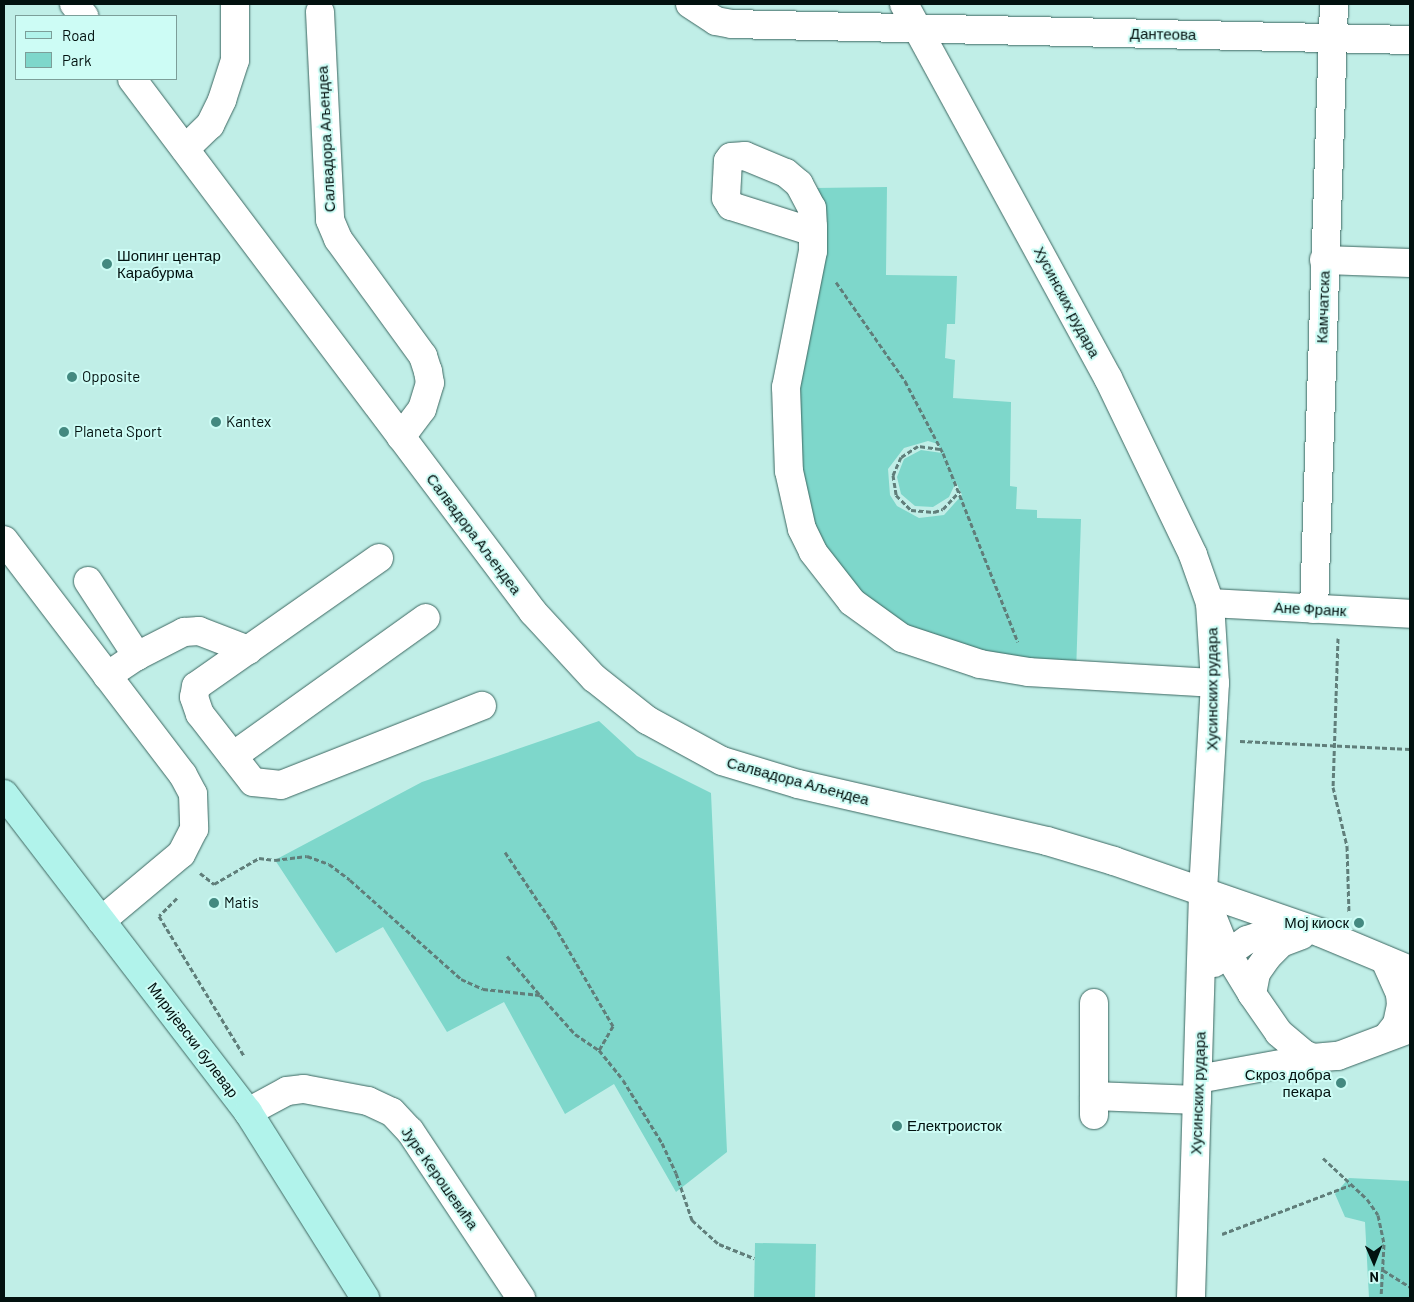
<!DOCTYPE html>
<meta charset="utf-8">
<style>
body{margin:0}
#map{position:relative;width:1414px;height:1302px;overflow:hidden;background:#c0eee7;font-family:Barlow,sans-serif}
div>[style]{position:absolute}
[style*='--x']{left:calc(var(--x)*1px);top:calc(var(--y)*1px);width:calc(var(--w)*1px);rotate:calc(var(--a)*1deg)}
.green>*{inset:0;background:#7ed7cb;transform-origin:0 0}
.path>*{height:3px;margin-top:-1.5px;transform-origin:0;background:repeating-linear-gradient(90deg,#607e7a 0 5px,transparent 0 7.5px)}
.roads{filter:drop-shadow(0 0 1px #3c6761) drop-shadow(0 0 1px #3c6761)}
.minor>*{height:28px;margin:-14px;padding:0 14px;transform-origin:14px;border-radius:14px;background:#fff}
.major>*{height:28px;margin:-14px;padding:0 14px;transform-origin:14px;border-radius:14px;background:#b1f3eb}
.dots>*{width:14px;height:14px;translate:-50% -50%;box-sizing:border-box;border:2px solid #cdfcf5;border-radius:50%}
span{translate:-50% -50%;white-space:nowrap;text-align:center;line-height:1.15;-webkit-text-stroke:4px #cdfcf5;paint-order:stroke}
.street-label{font-size:15px;color:#02110f}
.poi-label{font-size:15px;color:#02110f}
.left{translate:0 -50%;text-align:left}
.right{translate:-100% -50%;text-align:right}
.frame{position:absolute;inset:0;border:5px solid #02110f;pointer-events:none}
.legend{position:absolute;left:15px;top:15px;width:162px;height:65px;box-sizing:border-box;background:#cdfcf5;border:1px solid #7c9e99;margin:0;padding:6px 9px;list-style:none;font-size:15px;color:#02110f}
.legend li{display:flex;align-items:center;gap:10px;height:25px}
.legend b{width:25px;border:1px solid #7c9e99}
.north{position:absolute;left:1349px;top:1237px;width:50px;height:50px;-webkit-text-stroke:4px #cdfcf5;paint-order:stroke;rotate:179deg;font-size:14px;font-weight:700;line-height:20px;text-align:center;color:#02110f}
.north::after{content:'';display:block;margin:auto;width:18px;height:22px;background:#02110f;clip-path:polygon(50% 0,100% 100%,50% 72%,0 100%)}
</style>
<div id="map">
<div class="green">
<i style="clip-path:polygon(evenodd,887px 187px,886px 275px,957px 276px,955px 324px,947px 324px,945px 358px,955px 360px,953px 398px,1011px 402px,1010px 486px,1017px 487px,1016px 509px,1037px 510px,1037px 518px,1081px 519px,1076px 674px,1009px 670px,852px 602px,789px 471px,816px 188px,887px 187px,928px 441px,938px 444px,942px 453px,921px 450px,904px 459px,897px 477px,901px 494px,915px 506px,933px 507px,949px 497px,956px 482px,962px 495px,944px 515px,919px 518px,897px 506px,890px 495px,888px 469px,904px 448px,928px 441px)"></i>
<i style="clip-path:polygon(599px 721px,637px 756px,711px 793px,727px 1152px,676px 1192px,614px 1084px,565px 1114px,504px 1002px,447px 1032px,383px 927px,336px 953px,275px 860px,422px 782px)"></i>
<i style="clip-path:polygon(1349px 1178px,1410px 1181px,1410px 1298px,1369px 1298px,1365px 1222px,1345px 1217px,1335px 1194px)"></i>
<i style="left:755px;top:1243px;width:61px;height:55px;rotate:1deg"></i>
</div>
<div class="path">
<i style="--x:836;--y:282;--w:121;--a:55.1"></i>
<i style="--x:905;--y:381;--w:81;--a:62.2"></i>
<i style="--x:943;--y:453;--w:203;--a:68.4"></i>
<i style="--x:940;--y:449;--w:22;--a:-172"></i>
<i style="--x:918;--y:446;--w:20;--a:147"></i>
<i style="--x:901;--y:457;--w:20;--a:114"></i>
<i style="--x:893;--y:475;--w:20;--a:81"></i>
<i style="--x:896;--y:495;--w:21;--a:45"></i>
<i style="--x:911;--y:510;--w:23;--a:5"></i>
<i style="--x:934;--y:512;--w:9;--a:-18"></i>
<i style="--x:943;--y:509;--w:25;--a:-47"></i>
<i style="--x:1338;--y:638;--w:149;--a:91.9"></i>
<i style="--x:1333;--y:787;--w:61;--a:76.7"></i>
<i style="--x:1347;--y:846;--w:66;--a:88.3"></i>
<i style="--x:1240;--y:741;--w:170;--a:2.7"></i>
<i style="--x:505;--y:852;--w:88;--a:56.1"></i>
<i style="--x:554;--y:925;--w:117;--a:59.7"></i>
<i style="--x:613;--y:1026;--w:28;--a:120"></i>
<i style="--x:200;--y:873;--w:18;--a:38"></i>
<i style="--x:214;--y:884;--w:52;--a:-30"></i>
<i style="--x:259;--y:858;--w:16;--a:7"></i>
<i style="--x:275;--y:860;--w:32;--a:-7"></i>
<i style="--x:307;--y:856;--w:23;--a:20"></i>
<i style="--x:329;--y:864;--w:26;--a:37"></i>
<i style="--x:350;--y:880;--w:149;--a:41.7"></i>
<i style="--x:461;--y:979;--w:24;--a:24"></i>
<i style="--x:483;--y:989;--w:57;--a:6"></i>
<i style="--x:540;--y:995;--w:52;--a:48.1"></i>
<i style="--x:575;--y:1034;--w:29;--a:34"></i>
<i style="--x:599;--y:1050;--w:38;--a:51"></i>
<i style="--x:623;--y:1080;--w:74;--a:58.2"></i>
<i style="--x:662;--y:1143;--w:33;--a:65"></i>
<i style="--x:676;--y:1173;--w:50;--a:71.2"></i>
<i style="--x:692;--y:1220;--w:36;--a:42"></i>
<i style="--x:719;--y:1244;--w:38;--a:22"></i>
<i style="--x:177;--y:898;--w:25;--a:135"></i>
<i style="--x:159;--y:916;--w:164;--a:58.7"></i>
<i style="--x:507;--y:956;--w:51;--a:49.8"></i>
<i style="--x:1323;--y:1158;--w:60;--a:43"></i>
<i style="--x:1367;--y:1199;--w:19;--a:55"></i>
<i style="--x:1378;--y:1215;--w:30;--a:78"></i>
<i style="--x:1384;--y:1244;--w:54;--a:93.2"></i>
<i style="--x:1222;--y:1234;--w:137;--a:-20.9"></i>
<i style="--x:1383;--y:1270;--w:32;--a:32"></i>
</div>
<div class="roads">
<div class="minor">
<i style="--x:74;--y:4;--w:16;--a:50"></i>
<i style="--x:690;--y:4;--w:31;--a:33"></i>
<i style="--x:716;--y:21;--w:16;--a:11"></i>
<i style="--x:732;--y:24;--w:678;--a:1.35"></i>
<i style="--x:904;--y:4;--w:426;--a:61.4"></i>
<i style="--x:1108;--y:378;--w:196;--a:64.3"></i>
<i style="--x:1193;--y:555;--w:51;--a:70.5"></i>
<i style="--x:1210;--y:603;--w:80;--a:86.4"></i>
<i style="--x:1215;--y:683;--w:210;--a:93.3"></i>
<i style="--x:1203;--y:893;--w:405;--a:91.7"></i>
<i style="--x:320;--y:12;--w:208;--a:87.2"></i>
<i style="--x:330;--y:220;--w:21;--a:67"></i>
<i style="--x:338;--y:239;--w:145;--a:54"></i>
<i style="--x:423;--y:356;--w:16;--a:72"></i>
<i style="--x:428;--y:371;--w:12;--a:81"></i>
<i style="--x:430;--y:383;--w:27;--a:107"></i>
<i style="--x:422;--y:409;--w:35;--a:127"></i>
<i style="--x:132;--y:79;--w:667;--a:53.04"></i>
<i style="--x:533;--y:612;--w:90;--a:47.3"></i>
<i style="--x:594;--y:678;--w:68;--a:38.4"></i>
<i style="--x:647;--y:720;--w:85;--a:28.7"></i>
<i style="--x:722;--y:761;--w:79;--a:16.8"></i>
<i style="--x:798;--y:784;--w:255;--a:12.9"></i>
<i style="--x:1047;--y:841;--w:70;--a:16.6"></i>
<i style="--x:1114;--y:861;--w:217;--a:19.1"></i>
<i style="--x:1319;--y:932;--w:99;--a:22.7"></i>
<i style="--x:185;--y:149;--w:35;--a:-44"></i>
<i style="--x:210;--y:125;--w:28;--a:-64"></i>
<i style="--x:222;--y:100;--w:42;--a:-72"></i>
<i style="--x:235;--y:60;--w:56;--a:-90"></i>
<i style="--x:813;--y:232;--w:86;--a:-162.4"></i>
<i style="--x:731;--y:206;--w:9;--a:-122"></i>
<i style="--x:726;--y:198;--w:37;--a:-87"></i>
<i style="--x:728;--y:161;--w:5;--a:-53"></i>
<i style="--x:731;--y:157;--w:14;--a:-4"></i>
<i style="--x:745;--y:156;--w:44;--a:22.5"></i>
<i style="--x:786;--y:173;--w:17;--a:40"></i>
<i style="--x:799;--y:184;--w:27;--a:62"></i>
<i style="--x:812;--y:208;--w:19;--a:87"></i>
<i style="--x:813;--y:227;--w:24;--a:90"></i>
<i style="--x:813;--y:251;--w:139;--a:101.2"></i>
<i style="--x:786;--y:387;--w:84;--a:88"></i>
<i style="--x:789;--y:471;--w:59;--a:77.4"></i>
<i style="--x:802;--y:529;--w:25;--a:64"></i>
<i style="--x:813;--y:552;--w:63;--a:52"></i>
<i style="--x:852;--y:602;--w:62;--a:35.8"></i>
<i style="--x:902;--y:638;--w:82;--a:18.4"></i>
<i style="--x:980;--y:664;--w:50;--a:9.3"></i>
<i style="--x:1029;--y:672;--w:186;--a:3.4"></i>
<i style="--x:1324;--y:260;--w:86;--a:2"></i>
<i style="--x:4;--y:540;--w:295;--a:52.7"></i>
<i style="--x:183;--y:775;--w:21;--a:62"></i>
<i style="--x:193;--y:794;--w:35;--a:88"></i>
<i style="--x:194;--y:829;--w:28;--a:117"></i>
<i style="--x:181;--y:854;--w:104;--a:140.1"></i>
<i style="--x:379;--y:558;--w:223;--a:145"></i>
<i style="--x:196;--y:686;--w:11;--a:100"></i>
<i style="--x:194;--y:697;--w:18;--a:71"></i>
<i style="--x:200;--y:714;--w:86;--a:52.1"></i>
<i style="--x:253;--y:782;--w:28;--a:6"></i>
<i style="--x:281;--y:785;--w:216;--a:-21.5"></i>
<i style="--x:88;--y:581;--w:90;--a:56.8"></i>
<i style="--x:1210;--y:603;--w:200;--a:3.1"></i>
<i style="--x:1314;--y:609;--w:605;--a:-88.11"></i>
<i style="--x:107;--y:676;--w:36;--a:-34"></i>
<i style="--x:137;--y:656;--w:53;--a:-27.1"></i>
<i style="--x:184;--y:632;--w:15;--a:-4"></i>
<i style="--x:199;--y:631;--w:53;--a:21.2"></i>
<i style="--x:233;--y:756;--w:237;--a:-35.6"></i>
<i style="--x:1208;--y:906;--w:51;--a:68"></i>
<i style="--x:1227;--y:953;--w:48;--a:58.6"></i>
<i style="--x:1252;--y:994;--w:47;--a:55.3"></i>
<i style="--x:1279;--y:1033;--w:33;--a:40"></i>
<i style="--x:1304;--y:1054;--w:10;--a:24"></i>
<i style="--x:1313;--y:1058;--w:25;--a:-5"></i>
<i style="--x:1338;--y:1056;--w:77;--a:-20.6"></i>
<i style="--x:1385;--y:960;--w:37;--a:66"></i>
<i style="--x:1400;--y:994;--w:11;--a:85"></i>
<i style="--x:1401;--y:1005;--w:19;--a:102"></i>
<i style="--x:1397;--y:1024;--w:16;--a:128"></i>
<i style="--x:1214;--y:963;--w:40;--a:-34.9"></i>
<i style="--x:1247;--y:940;--w:19;--a:-18"></i>
<i style="--x:1265;--y:934;--w:37;--a:-3"></i>
<i style="--x:1252;--y:994;--w:21;--a:-79"></i>
<i style="--x:1256;--y:973;--w:19;--a:-55"></i>
<i style="--x:1267;--y:957;--w:20;--a:-45"></i>
<i style="--x:1281;--y:943;--w:22;--a:-21"></i>
<i style="--x:1198;--y:1079;--w:117;--a:-10.3"></i>
<i style="--x:1094;--y:1096;--w:103;--a:2.2"></i>
<i style="--x:248;--y:1112;--w:44;--a:-28.3"></i>
<i style="--x:287;--y:1091;--w:17;--a:-7"></i>
<i style="--x:304;--y:1089;--w:65;--a:10.6"></i>
<i style="--x:368;--y:1101;--w:26;--a:25"></i>
<i style="--x:392;--y:1112;--w:26;--a:47"></i>
<i style="--x:410;--y:1131;--w:201;--a:56.4"></i>
<i style="--x:1094;--y:1115;--w:112;--a:-90"></i>
</div>
<div class="major">
<i style="--x:4;--y:794;--w:401;--a:52.5"></i>
<i style="--x:248;--y:1112;--w:220;--a:57.8"></i>
</div>
</div>
<div class="dots">
<i style="left:107px;top:264px;background:#438980"></i>
<i style="left:72px;top:377px;background:#438980"></i>
<i style="left:216px;top:422px;background:#438980"></i>
<i style="left:64px;top:432px;background:#438980"></i>
<i style="left:214px;top:903px;background:#438980"></i>
<i style="left:1359px;top:923px;background:#438980"></i>
<i style="left:1341px;top:1083px;background:#438980"></i>
<i style="left:897px;top:1126px;background:#438980"></i>
</div>
<div class="street-label">
<span style="left:1163px;top:34px;rotate:1deg">Дантеова</span>
<span style="left:326px;top:139px;rotate:-93deg">Салвадора Аљендеа</span>
<span style="left:1067px;top:302px;rotate:62deg">Хусинских рудара</span>
<span style="left:1323px;top:307px;rotate:-88deg">Камчатска</span>
<span style="left:474px;top:534px;rotate:53deg">Салвадора Аљендеа</span>
<span style="left:1310px;top:609px;rotate:3deg">Ане Франк</span>
<span style="left:1212px;top:689px;rotate:-90deg">Хусинских рудара</span>
<span style="left:798px;top:781px;rotate:15deg">Салвадора Аљендеа</span>
<span style="left:193px;top:1040px;rotate:53deg">Миријевски булевар</span>
<span style="left:1198px;top:1093px;rotate:-88deg">Хусинских рудара</span>
<span style="left:440px;top:1178px;rotate:55deg">Јуре Керошевића</span>
</div>
<div class="poi-label">
<span class="left" style="left:117px;top:264px">Шопинг центар<br>Карабурма</span>
<span class="left" style="left:82px;top:377px">Opposite</span>
<span class="left" style="left:226px;top:422px">Kantex</span>
<span class="left" style="left:74px;top:432px">Planeta Sport</span>
<span class="left" style="left:224px;top:903px">Matis</span>
<span class="right" style="left:1349px;top:923px">Мој киоск</span>
<span class="right" style="left:1331px;top:1083px">Скроз добра<br>пекара</span>
<span class="left" style="left:907px;top:1126px">Електроисток</span>
</div>
<div class="frame"></div>
<ul class="legend">
<li><b style="height:6px;background:#b1f3eb"></b>Road</li>
<li><b style="height:14px;background:#7ed7cb"></b>Park</li>
</ul>
<div class="north">N</div>
</div>
